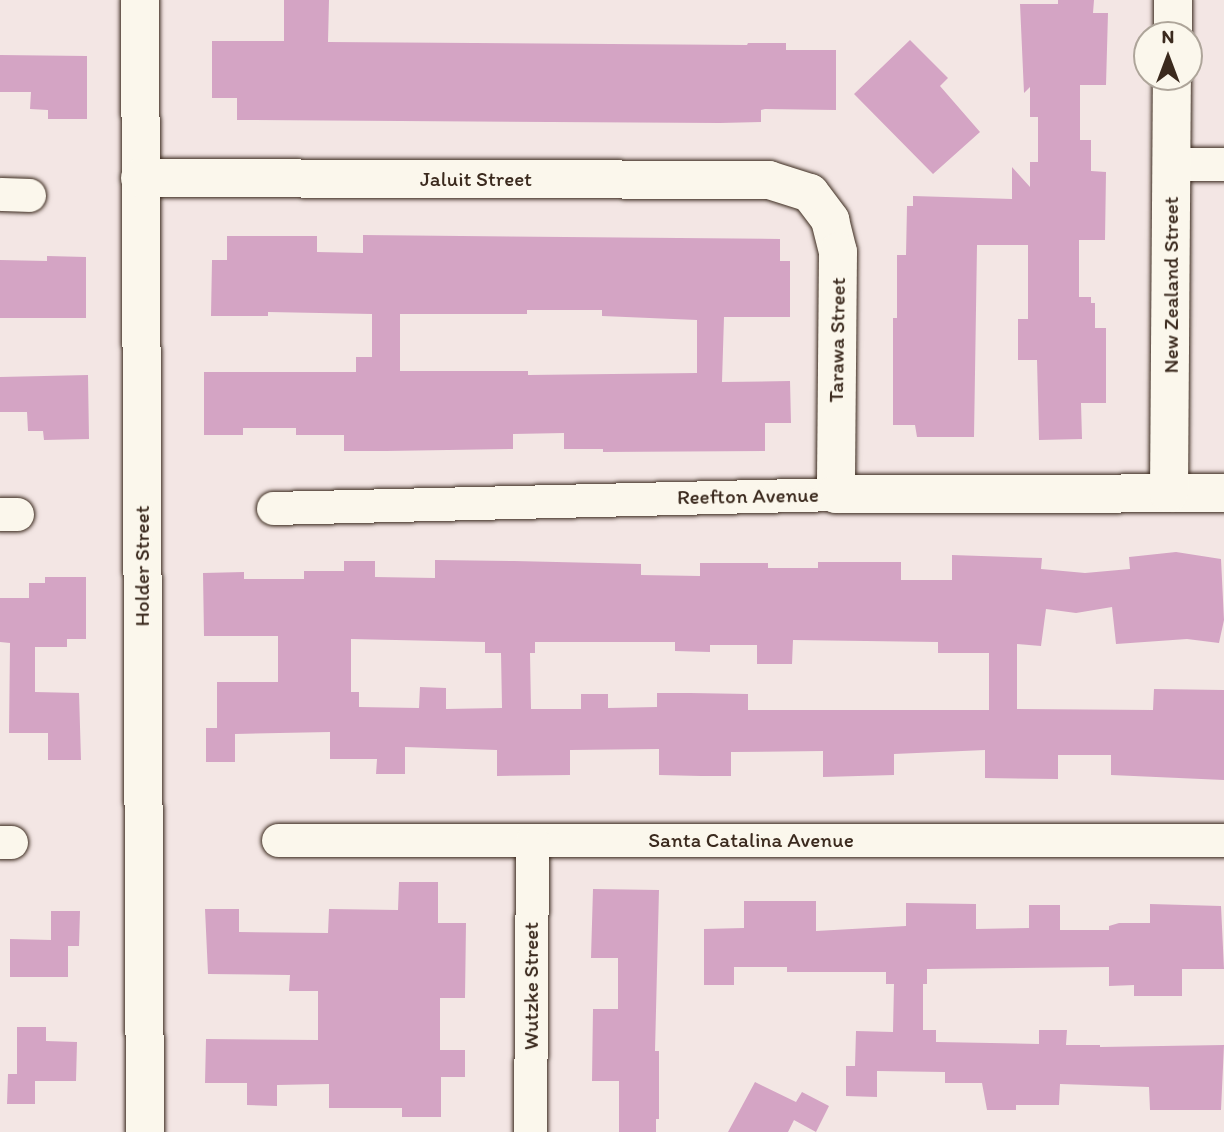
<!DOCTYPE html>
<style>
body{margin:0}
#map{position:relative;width:1224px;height:1132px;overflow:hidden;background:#f3e6e4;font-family:Itim,sans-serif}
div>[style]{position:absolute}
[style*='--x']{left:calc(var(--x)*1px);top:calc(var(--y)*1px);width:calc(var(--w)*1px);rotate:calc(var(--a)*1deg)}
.building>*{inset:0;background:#d4a4c4}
.roads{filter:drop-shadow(0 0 2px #3b2a1e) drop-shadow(0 0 2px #3b2a1e)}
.minor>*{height:33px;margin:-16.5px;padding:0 16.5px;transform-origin:16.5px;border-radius:16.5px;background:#fbf7ec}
.tertiary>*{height:38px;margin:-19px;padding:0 19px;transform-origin:19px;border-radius:19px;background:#fbf7ec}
span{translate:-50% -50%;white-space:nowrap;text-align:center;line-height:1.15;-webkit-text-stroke:7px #fbf7ec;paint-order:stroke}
.street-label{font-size:21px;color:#3b2a1e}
.north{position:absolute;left:1133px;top:21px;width:70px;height:70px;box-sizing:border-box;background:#fbf7ec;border:2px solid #aea59a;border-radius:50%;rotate:0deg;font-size:19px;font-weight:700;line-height:28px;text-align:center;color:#3b2a1e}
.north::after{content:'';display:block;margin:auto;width:24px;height:32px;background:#3b2a1e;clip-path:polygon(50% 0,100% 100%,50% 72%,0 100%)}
</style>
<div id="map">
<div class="building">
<i style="clip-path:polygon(284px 0,329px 0,328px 42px,747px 45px,748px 43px,786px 43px,786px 50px,836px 50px,836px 110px,765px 109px,761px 110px,761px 122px,720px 123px,237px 120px,237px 98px,212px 98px,212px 41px,284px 41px)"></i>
<i style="clip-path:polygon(1058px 0,1094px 0,1093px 13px,1108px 13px,1106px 85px,1080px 85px,1080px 140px,1091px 140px,1091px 171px,1106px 172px,1105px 240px,1079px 240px,1079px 297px,1091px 297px,1091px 303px,1095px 303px,1095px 328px,1106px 328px,1106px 403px,1081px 403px,1082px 439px,1039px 440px,1037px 360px,1018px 360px,1018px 319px,1028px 319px,1028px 245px,977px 245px,974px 437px,917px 437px,915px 425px,893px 425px,893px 318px,897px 318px,897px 255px,906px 255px,907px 206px,913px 206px,913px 196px,1012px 199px,1012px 167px,1030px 187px,1030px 162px,1038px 162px,1038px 117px,1030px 117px,1030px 87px,1024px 93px,1020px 4px,1058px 4px)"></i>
<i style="clip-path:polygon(910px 40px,948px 78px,940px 86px,980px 132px,933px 174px,854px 94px)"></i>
<i style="clip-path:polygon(0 55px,87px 56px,87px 119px,48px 119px,48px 110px,30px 109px,31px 92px,0 92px)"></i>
<i style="clip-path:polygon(evenodd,363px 235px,780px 239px,780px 261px,790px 261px,790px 317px,724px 317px,722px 382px,790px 381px,791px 423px,765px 423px,765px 451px,603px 452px,603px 449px,564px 449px,564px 433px,513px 434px,513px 449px,386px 451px,344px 451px,344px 435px,296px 435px,296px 428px,243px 428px,243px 435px,204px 435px,204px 372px,356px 372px,356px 357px,372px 357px,372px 314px,268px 312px,268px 316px,211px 316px,212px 260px,227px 260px,227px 236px,317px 236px,317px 252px,363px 253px,363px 235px,527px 310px,602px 310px,602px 316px,697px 320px,697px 373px,528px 375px,528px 371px,400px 371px,400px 314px,527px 314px,527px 310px)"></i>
<i style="clip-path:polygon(47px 256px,86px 257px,86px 318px,0 318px,0 260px,47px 261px)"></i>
<i style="clip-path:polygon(88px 375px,89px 439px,44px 440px,43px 431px,28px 431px,27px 412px,0 412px,0 377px)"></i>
<i style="clip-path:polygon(evenodd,1176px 552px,1221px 559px,1224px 620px,1219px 643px,1187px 639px,1116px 644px,1112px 607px,1076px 613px,1046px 609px,1041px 646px,1017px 644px,1017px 709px,1153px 710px,1154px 689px,1224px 690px,1224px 780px,1111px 775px,1111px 755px,1058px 755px,1058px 779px,985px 778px,985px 750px,894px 754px,894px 775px,823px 777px,823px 751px,731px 752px,731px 776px,701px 776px,659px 775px,659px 749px,570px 750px,570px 775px,497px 776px,497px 750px,405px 747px,405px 774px,376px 774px,377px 759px,330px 759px,330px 732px,235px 734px,235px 762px,206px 762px,206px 728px,217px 728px,217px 682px,278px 682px,278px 636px,204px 636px,203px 573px,244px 572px,244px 579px,304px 579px,304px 571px,344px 571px,344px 561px,375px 561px,375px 577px,435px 578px,435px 560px,514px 561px,641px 564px,641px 575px,700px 576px,700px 563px,768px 563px,768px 568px,818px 568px,818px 562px,901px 562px,901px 580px,952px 580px,952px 555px,1042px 558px,1041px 569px,1085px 573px,1130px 569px,1129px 557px,1176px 552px,351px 639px,485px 642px,485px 653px,501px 653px,502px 708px,446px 709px,446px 688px,420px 687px,419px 708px,359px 707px,359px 692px,351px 692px,351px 639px,1176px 552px,793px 640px,938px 642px,938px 653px,989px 653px,989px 710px,748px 710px,748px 694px,690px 693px,657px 693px,657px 707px,608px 708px,608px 694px,581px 694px,581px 709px,531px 709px,530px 653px,535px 653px,535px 642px,675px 642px,675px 651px,710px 652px,710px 645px,757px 645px,757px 664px,792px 664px,793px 640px)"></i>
<i style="clip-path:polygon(45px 577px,86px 577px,86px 639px,67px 639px,67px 647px,35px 647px,35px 692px,79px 693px,81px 760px,48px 760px,48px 733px,9px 733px,10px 643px,0 642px,0 598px,29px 598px,29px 583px,45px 583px)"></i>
<i style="clip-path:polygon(399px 882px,438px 882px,438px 923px,466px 923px,465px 998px,440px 998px,440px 1050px,465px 1050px,465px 1077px,441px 1077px,441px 1117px,402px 1117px,402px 1108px,329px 1108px,329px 1084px,277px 1085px,277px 1106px,247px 1105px,247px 1083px,205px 1083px,206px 1039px,318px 1040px,318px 991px,289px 991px,290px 975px,208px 974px,205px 909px,239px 909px,239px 932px,328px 933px,329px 909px,398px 910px)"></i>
<i style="clip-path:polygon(593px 889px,659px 890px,655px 1051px,659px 1051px,659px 1119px,656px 1119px,656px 1132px,619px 1132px,619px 1081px,592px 1081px,593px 1009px,618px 1009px,618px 958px,591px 958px)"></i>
<i style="clip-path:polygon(744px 901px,816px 901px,816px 931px,906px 926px,906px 903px,976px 904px,976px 929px,1029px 928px,1029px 905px,1060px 905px,1060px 930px,1109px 930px,1109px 926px,1119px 923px,1150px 923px,1150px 904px,1221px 906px,1224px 969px,1182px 969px,1182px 996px,1134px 996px,1134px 985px,1109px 986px,1109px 967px,927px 969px,927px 984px,923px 984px,923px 1030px,936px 1030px,936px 1042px,1039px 1044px,1039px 1030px,1067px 1030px,1066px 1045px,1100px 1045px,1100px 1047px,1224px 1045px,1221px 1110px,1150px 1110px,1149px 1087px,1060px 1084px,1059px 1105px,1016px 1105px,1016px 1110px,987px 1110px,982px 1083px,945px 1083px,945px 1072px,877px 1071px,877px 1097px,846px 1096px,846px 1066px,855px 1066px,856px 1031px,893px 1032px,894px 984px,886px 984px,886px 972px,787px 972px,787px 967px,734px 967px,734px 985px,704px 985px,704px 929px,744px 928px)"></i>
<i style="clip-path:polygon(51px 911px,80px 911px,79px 946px,68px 946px,68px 977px,10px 977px,10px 939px,51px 940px)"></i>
<i style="clip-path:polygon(17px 1027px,46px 1027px,46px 1041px,77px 1042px,76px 1081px,35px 1081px,35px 1104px,7px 1104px,8px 1074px,17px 1074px)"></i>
<i style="clip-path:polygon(755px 1082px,796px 1102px,802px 1092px,829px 1106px,816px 1132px,794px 1120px,788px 1132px,728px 1132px)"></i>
</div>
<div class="roads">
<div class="minor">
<i style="--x:1172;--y:164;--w:52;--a:0"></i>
<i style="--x:0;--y:194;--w:29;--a:2"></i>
<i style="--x:273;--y:508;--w:563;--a:-1.42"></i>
<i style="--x:0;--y:514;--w:17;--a:0"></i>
<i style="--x:278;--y:840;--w:946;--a:0"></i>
<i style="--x:0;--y:842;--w:11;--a:0"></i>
<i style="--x:530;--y:1132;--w:292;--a:-89.6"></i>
</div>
<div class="tertiary">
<i style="--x:140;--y:0;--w:1132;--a:89.75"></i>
<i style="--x:1173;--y:35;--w:35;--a:-90"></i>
<i style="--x:140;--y:178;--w:629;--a:0.18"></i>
<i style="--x:769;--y:180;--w:43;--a:17.6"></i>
<i style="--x:810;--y:193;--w:34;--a:53"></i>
<i style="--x:830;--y:220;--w:33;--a:76"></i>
<i style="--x:838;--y:252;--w:242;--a:90.5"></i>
<i style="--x:836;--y:494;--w:388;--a:-0.1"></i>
<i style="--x:1169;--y:493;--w:416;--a:-89.6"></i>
</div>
</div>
<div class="street-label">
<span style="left:476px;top:179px">Jaluit Street</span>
<span style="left:1171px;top:285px;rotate:-90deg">New Zealand Street</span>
<span style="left:837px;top:340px;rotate:-89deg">Tarawa Street</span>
<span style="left:748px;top:496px;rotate:-1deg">Reefton Avenue</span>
<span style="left:142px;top:566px;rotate:-90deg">Holder Street</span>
<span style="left:751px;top:840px">Santa Catalina Avenue</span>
<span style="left:531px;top:986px;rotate:-90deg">Wutzke Street</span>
</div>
<div class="north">N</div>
</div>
